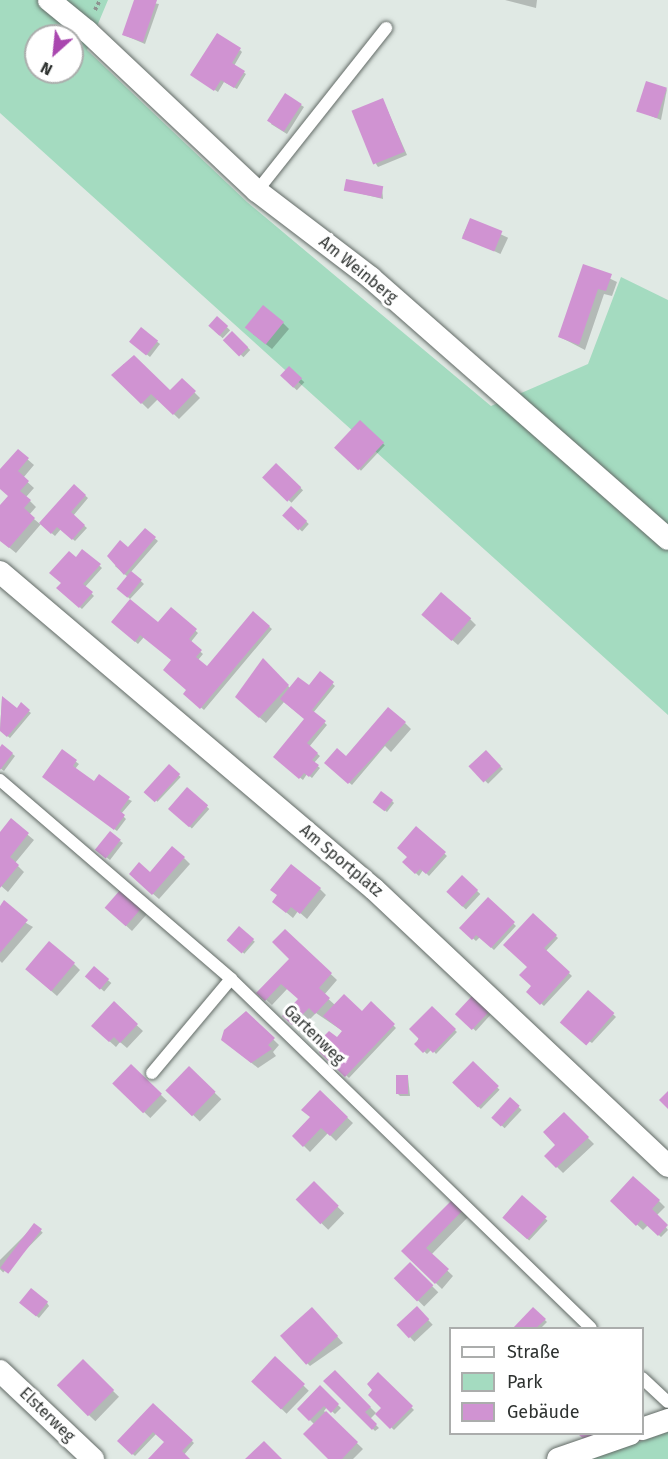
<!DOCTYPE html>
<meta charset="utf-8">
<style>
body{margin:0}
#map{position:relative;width:668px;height:1459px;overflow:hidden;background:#e0e9e4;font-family:"Fira Sans",sans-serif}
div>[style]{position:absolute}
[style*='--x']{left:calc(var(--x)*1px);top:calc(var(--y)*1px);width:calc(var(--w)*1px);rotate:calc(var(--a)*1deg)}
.green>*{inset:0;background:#a4dbc0}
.shadow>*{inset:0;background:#0003;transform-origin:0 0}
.building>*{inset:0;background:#d093d2;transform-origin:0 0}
.path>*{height:4px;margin-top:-2px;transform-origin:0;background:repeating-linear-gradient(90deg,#8d9390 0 3px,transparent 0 6px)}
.roads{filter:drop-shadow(0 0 2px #626a66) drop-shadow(0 0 2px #626a66)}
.lane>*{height:12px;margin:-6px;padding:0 6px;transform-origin:6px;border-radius:6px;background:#fff}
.street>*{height:22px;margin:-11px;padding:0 11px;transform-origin:11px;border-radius:11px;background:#fff}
span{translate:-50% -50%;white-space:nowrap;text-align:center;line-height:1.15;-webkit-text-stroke:6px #fff;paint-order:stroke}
.street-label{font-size:16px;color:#2e3230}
.legend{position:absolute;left:449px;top:1327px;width:195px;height:108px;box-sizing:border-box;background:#fff;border:2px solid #abadac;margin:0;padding:8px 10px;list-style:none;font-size:18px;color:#2e3230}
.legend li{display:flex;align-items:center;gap:12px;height:30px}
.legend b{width:30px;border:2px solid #abadac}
.north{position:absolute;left:24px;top:24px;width:60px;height:60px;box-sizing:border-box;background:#fff;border:2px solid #abadac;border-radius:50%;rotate:207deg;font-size:16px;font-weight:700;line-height:24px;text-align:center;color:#2e3230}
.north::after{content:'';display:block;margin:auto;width:21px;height:27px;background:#a947af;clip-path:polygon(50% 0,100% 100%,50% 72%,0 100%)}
</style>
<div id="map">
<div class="green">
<i style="clip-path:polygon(evenodd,0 0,108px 0,87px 50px,247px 202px,491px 406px,588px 364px,621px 277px,668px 300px,668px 715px,0 113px,0 0,36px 36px,72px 36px,72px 72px,36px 72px,36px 36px)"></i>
<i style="clip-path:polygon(668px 1432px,668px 1459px,590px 1459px)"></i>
</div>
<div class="shadow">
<i style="clip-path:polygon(135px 0,159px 4px,145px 44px,124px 35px)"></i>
<i style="clip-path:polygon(505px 0,537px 0,536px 8px)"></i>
<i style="clip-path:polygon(240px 50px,242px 52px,234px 66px,246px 74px,237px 89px,224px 82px,218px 92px,195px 77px)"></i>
<i style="clip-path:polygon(667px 89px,661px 120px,639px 111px)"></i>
<i style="clip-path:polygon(285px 95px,304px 107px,287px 134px,271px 124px)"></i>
<i style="clip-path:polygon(383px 100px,407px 155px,378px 167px,376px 164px)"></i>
<i style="clip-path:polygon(382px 187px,383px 199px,346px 190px)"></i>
<i style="left:470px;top:220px;width:42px;height:18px;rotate:25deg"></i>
<i style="clip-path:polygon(584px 266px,617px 282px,612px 296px,604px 294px,585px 350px,560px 337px)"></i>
<i style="left:217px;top:318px;width:18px;height:11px;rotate:43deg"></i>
<i style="clip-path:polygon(283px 323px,289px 329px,272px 349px,253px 334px)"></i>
<i style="clip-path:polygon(141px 329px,160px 344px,150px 357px,134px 344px)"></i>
<i style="left:232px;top:333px;width:25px;height:10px;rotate:43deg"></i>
<i style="clip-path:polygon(124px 364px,170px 392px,182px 380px,200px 398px,179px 419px,158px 399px,148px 409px,113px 375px)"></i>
<i style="left:289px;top:368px;width:21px;height:11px;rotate:43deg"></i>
<i style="left:360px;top:422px;width:34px;height:35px;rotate:43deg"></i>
<i style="clip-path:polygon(18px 451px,34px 465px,23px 478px,34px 488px,26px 497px,36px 507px,29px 515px,40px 524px,74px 486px,88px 498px,73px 516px,87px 528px,75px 541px,61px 529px,55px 536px,41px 524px,16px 553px,0 540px,0 507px,9px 496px,0 488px,0 471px)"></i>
<i style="left:276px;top:465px;width:37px;height:17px;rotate:43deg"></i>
<i style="left:291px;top:508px;width:24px;height:10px;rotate:42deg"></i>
<i style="clip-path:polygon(145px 530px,158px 541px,131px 572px,144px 584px,130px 599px,118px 588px,128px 577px,115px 566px)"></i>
<i style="clip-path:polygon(83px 551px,102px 568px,85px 587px,94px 596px,82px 609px,58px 588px)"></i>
<i style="clip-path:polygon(171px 609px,198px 633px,190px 643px,203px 654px,198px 660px,207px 668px,253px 613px,272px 629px,204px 710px,185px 694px,188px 690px,173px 660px,144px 637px,138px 644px,113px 622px,158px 624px)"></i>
<i style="clip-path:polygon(470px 619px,476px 625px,458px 645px,429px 620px)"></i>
<i style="clip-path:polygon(263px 660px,291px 689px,309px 687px,321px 674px,335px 686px,313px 713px,327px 725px,309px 747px,320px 756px,314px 763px,320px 768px,312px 778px,307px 774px,303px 780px,277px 759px,305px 719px,284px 702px,266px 723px,243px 703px)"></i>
<i style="clip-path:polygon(2px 698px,17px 710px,21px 705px,31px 713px,10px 738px,0 730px)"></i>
<i style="clip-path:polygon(405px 723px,411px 729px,391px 752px,385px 746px,352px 785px,326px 763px,346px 758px)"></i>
<i style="clip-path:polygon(2px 746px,15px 756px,4px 771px,0 768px)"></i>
<i style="clip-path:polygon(62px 752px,79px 764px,75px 769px,94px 783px,132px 801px,121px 814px,126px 819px,117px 831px,47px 779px)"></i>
<i style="left:486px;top:752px;width:24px;height:21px;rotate:45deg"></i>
<i style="left:169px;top:766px;width:16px;height:34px;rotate:43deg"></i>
<i style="left:187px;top:789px;width:30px;height:26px;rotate:42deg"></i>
<i style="clip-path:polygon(392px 801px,394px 803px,387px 812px,377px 804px)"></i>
<i style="clip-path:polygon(11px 821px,34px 840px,15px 863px,24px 872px,8px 892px,0 885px,0 834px)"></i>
<i style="clip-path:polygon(417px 828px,447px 856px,429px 876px,423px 870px,419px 876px,407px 865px)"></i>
<i style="clip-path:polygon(120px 841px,123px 843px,110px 860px,100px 852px)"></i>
<i style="clip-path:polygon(184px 858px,190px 864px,159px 899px,137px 880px)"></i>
<i style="left:462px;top:877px;width:25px;height:21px;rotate:43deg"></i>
<i style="clip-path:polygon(320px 889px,326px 895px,307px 919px,298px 911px,293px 918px,280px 907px)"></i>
<i style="clip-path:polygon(121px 891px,147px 914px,132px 931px,112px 913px)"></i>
<i style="clip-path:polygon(488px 899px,516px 926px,494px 950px,480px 937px,476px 941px,461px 928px)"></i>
<i style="clip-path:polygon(0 908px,33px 927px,2px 963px,0 961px)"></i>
<i style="clip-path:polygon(533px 915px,558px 938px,546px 951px,572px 976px,544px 1006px,528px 992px,533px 986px,529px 967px)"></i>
<i style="left:239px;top:928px;width:21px;height:16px;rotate:41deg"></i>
<i style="clip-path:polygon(285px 931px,337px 980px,324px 995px,335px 1005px,362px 1013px,371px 1003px,396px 1028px,349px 1078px,322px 1052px,344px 1032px,316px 1013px,299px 1030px,284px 1016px,300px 999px,288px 988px,272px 1005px,259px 993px,291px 958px)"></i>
<i style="clip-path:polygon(74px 964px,80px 970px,57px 996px,33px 975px)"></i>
<i style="left:94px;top:968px;width:23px;height:11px;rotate:41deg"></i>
<i style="clip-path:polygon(589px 992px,616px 1017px,592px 1043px,564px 1024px)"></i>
<i style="left:472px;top:998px;width:25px;height:22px;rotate:42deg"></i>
<i style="clip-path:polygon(114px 1004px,143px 1031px,127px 1048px,120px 1042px,116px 1047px,99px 1032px)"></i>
<i style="clip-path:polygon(432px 1008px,457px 1032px,436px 1054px,432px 1049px,427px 1054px,416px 1044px)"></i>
<i style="clip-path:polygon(246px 1013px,279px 1045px,273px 1052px,276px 1056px,258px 1068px,229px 1045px)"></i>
<i style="left:473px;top:1064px;width:37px;height:27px;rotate:44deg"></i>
<i style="left:131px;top:1066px;width:50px;height:24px;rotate:44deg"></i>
<i style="left:189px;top:1068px;width:45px;height:31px;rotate:44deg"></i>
<i style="clip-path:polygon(408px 1077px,410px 1096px,400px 1096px,398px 1094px)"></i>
<i style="clip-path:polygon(320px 1092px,353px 1123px,336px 1141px,328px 1133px,310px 1152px,294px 1136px,312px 1117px)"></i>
<i style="left:510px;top:1099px;width:16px;height:25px;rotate:43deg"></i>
<i style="clip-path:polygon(564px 1114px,594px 1144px,563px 1173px,546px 1156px,557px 1145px)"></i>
<i style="left:314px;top:1184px;width:42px;height:23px;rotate:44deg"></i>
<i style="left:522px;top:1197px;width:35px;height:27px;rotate:43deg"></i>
<i style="clip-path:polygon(454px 1200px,470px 1215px,431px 1255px,453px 1276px,442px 1289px,403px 1251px)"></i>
<i style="clip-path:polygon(612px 1201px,659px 1201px,665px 1207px,657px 1215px,668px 1230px,661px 1237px,648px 1225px,643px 1230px)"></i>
<i style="left:35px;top:1225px;width:11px;height:56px;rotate:45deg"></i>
<i style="left:410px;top:1264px;width:40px;height:20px;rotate:45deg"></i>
<i style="clip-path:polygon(21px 1303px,47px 1303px,49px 1306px,39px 1318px)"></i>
<i style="left:417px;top:1308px;width:23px;height:25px;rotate:47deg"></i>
<i style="clip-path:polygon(534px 1310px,547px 1322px,541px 1328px,517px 1328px)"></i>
<i style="clip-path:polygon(318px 1315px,343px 1343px,310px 1366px,304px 1360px)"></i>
<i style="left:275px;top:1358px;width:47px;height:32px;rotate:44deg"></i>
<i style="left:83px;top:1362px;width:50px;height:34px;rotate:44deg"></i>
<i style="clip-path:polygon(335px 1372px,376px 1413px,370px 1419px,379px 1428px,375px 1431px,326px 1381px)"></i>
<i style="clip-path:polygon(378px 1374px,414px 1410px,394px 1430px,377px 1414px,383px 1408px,374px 1390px)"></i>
<i style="clip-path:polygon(320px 1388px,341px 1408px,335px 1414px,327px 1407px,324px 1411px,363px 1449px,353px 1459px,330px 1459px,314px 1424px,299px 1409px)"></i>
<i style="clip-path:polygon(153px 1405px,194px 1443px,183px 1456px,187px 1459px,150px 1459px,167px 1441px,157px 1433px,135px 1456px,119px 1441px)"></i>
</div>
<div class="building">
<i style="clip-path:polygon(134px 0,157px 0,143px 42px,122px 35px)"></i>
<i style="clip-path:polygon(217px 33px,241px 48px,232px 63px,245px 71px,234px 88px,221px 80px,214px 91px,190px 75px)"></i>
<i style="left:646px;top:81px;width:22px;height:32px;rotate:18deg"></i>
<i style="left:285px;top:93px;width:20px;height:33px;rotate:33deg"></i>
<i style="left:383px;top:98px;width:58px;height:34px;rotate:68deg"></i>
<i style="left:346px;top:179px;width:38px;height:12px;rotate:11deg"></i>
<i style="left:470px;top:218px;width:35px;height:22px;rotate:22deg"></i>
<i style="clip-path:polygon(583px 264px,612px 274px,606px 291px,598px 289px,579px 345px,558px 337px)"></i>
<i style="left:263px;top:305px;width:27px;height:29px;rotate:39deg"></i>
<i style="left:217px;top:316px;width:15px;height:13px;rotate:42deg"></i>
<i style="left:141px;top:327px;width:22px;height:19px;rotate:39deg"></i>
<i style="left:232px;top:331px;width:23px;height:13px;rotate:45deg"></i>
<i style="clip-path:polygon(134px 355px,170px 390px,182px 378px,196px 391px,173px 415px,151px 394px,141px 404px,111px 375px)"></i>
<i style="left:289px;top:366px;width:18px;height:13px;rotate:43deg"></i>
<i style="left:360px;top:420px;width:33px;height:38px;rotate:43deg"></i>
<i style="clip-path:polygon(18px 449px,29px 458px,18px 471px,29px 481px,20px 491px,31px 500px,24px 508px,35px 518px,9px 548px,0 541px,0 505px,8px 496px,0 489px,0 469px)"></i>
<i style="left:276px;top:463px;width:35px;height:20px;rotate:44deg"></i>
<i style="clip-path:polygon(74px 484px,86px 495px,71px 512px,85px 525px,72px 540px,57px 527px,51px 534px,39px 523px)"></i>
<i style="left:291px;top:506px;width:22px;height:13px;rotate:43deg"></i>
<i style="clip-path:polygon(145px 528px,156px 537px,124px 575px,107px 556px,120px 540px,128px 547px)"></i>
<i style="clip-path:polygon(82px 549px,101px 564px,83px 584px,93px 592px,79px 608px,56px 588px,61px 583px,49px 573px,69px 551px,76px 557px)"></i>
<i style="left:131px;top:571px;width:14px;height:23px;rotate:39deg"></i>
<i style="left:441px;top:592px;width:40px;height:30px;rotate:41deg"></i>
<i style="clip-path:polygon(130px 599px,158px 622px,171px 607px,197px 629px,189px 639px,202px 650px,196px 657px,207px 666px,253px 611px,270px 626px,200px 709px,183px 694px,186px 690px,163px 670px,171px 660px,140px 635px,135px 642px,111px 622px)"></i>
<i style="clip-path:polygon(263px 658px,289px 685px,259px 718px,235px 697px)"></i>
<i style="clip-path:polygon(320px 671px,334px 682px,312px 710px,326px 721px,307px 743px,318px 753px,312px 760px,319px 765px,309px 777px,304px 773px,299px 779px,273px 757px,304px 719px,280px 699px,298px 677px,309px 685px)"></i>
<i style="clip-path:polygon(2px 696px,17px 708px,21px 702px,30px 710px,7px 737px,0 731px)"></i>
<i style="clip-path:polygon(388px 707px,406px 722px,348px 784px,324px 763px,337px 748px,346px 756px)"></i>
<i style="clip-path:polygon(2px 744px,13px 753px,0 770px,0 747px)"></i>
<i style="clip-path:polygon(62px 749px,77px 760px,73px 766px,94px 781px,99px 774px,130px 797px,120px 811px,125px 815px,114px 830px,42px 777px)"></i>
<i style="left:486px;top:750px;width:22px;height:24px;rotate:47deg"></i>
<i style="left:169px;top:764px;width:15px;height:38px;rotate:42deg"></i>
<i style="left:187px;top:787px;width:28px;height:29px;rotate:41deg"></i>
<i style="left:381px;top:791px;width:15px;height:14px;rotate:37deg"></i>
<i style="clip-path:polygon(11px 818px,29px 833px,10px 857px,19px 865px,0 888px,0 832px)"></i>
<i style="clip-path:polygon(416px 826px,446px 852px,426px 874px,420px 869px,415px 874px,402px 862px,407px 857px,397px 848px)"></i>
<i style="left:110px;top:831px;width:14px;height:24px;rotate:39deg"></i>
<i style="clip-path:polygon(172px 846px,185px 857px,152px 895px,129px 874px,139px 862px,150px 872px)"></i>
<i style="clip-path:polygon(291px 864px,321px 888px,300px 914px,291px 907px,286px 913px,272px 902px,277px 895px,270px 890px)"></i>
<i style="left:462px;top:875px;width:22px;height:23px;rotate:43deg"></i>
<i style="left:121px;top:889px;width:28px;height:25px;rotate:41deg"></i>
<i style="clip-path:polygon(488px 897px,515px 922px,491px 948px,476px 935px,472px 940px,459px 928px)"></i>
<i style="clip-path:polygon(4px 900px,28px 920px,0 953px,0 906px)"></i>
<i style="clip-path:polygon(533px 913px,557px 935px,544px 948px,570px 972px,540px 1005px,526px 992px,531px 986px,519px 975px,527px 967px,503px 945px)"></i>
<i style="left:239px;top:926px;width:20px;height:19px;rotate:41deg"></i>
<i style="clip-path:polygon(285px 929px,332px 973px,319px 988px,330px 998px,315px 1014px,309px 1008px,292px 1025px,282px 1016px,298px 999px,281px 984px,265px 1001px,256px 993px,289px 959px,272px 942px)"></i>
<i style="left:49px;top:941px;width:34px;height:37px;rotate:40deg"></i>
<i style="left:94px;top:966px;width:20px;height:14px;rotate:41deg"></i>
<i style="left:588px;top:990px;width:35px;height:43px;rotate:41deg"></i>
<i style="clip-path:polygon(344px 994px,362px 1011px,371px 1001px,395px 1024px,345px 1077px,319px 1052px,327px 1044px,321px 1039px,329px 1031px,337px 1037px,342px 1031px,323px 1016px)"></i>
<i style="left:472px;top:996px;width:23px;height:25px;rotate:43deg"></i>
<i style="clip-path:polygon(114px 1001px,138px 1024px,120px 1043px,114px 1037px,109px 1042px,91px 1026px)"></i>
<i style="clip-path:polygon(432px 1006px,456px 1029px,433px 1053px,428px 1048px,423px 1053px,414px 1044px,419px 1039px,409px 1029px)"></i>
<i style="clip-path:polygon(246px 1011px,275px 1038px,268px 1045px,272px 1049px,251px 1063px,221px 1040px,224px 1030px)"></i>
<i style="left:473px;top:1061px;width:36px;height:30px;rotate:44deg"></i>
<i style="left:131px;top:1064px;width:43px;height:27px;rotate:44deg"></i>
<i style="left:189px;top:1066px;width:37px;height:34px;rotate:44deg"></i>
<i style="left:396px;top:1075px;width:12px;height:19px"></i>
<i style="clip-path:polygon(320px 1090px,348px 1117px,330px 1136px,321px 1128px,303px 1147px,292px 1136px,310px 1117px,301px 1110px)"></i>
<i style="clip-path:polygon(668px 1091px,668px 1109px,659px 1100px)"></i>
<i style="left:510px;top:1097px;width:13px;height:28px;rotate:42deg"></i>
<i style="clip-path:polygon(564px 1112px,589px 1137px,556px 1168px,544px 1156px,555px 1145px,543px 1132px)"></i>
<i style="clip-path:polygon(633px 1176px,660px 1200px,652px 1209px,668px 1225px,658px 1236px,641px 1220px,636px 1226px,610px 1201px)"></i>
<i style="left:314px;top:1181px;width:35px;height:26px;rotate:45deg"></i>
<i style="left:522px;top:1195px;width:33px;height:30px;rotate:41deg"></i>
<i style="clip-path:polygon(454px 1198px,465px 1208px,426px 1248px,449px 1269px,435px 1284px,401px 1251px)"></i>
<i style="left:34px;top:1223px;width:10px;height:56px;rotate:37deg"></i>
<i style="left:410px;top:1262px;width:33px;height:23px;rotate:45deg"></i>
<i style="left:31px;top:1288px;width:22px;height:19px;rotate:39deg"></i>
<i style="left:417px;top:1306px;width:18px;height:28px;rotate:47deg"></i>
<i style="left:312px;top:1307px;width:39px;height:43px;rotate:48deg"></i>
<i style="clip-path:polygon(533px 1307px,546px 1319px,536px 1328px,513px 1328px)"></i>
<i style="left:275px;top:1356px;width:41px;height:35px;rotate:43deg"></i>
<i style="left:83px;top:1359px;width:44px;height:37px;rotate:45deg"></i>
<i style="clip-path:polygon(335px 1370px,371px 1407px,365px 1412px,377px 1424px,372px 1430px,323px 1381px)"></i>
<i style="clip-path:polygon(378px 1372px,413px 1406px,390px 1429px,375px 1414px,381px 1408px,368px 1395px,372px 1390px,367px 1384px)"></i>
<i style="clip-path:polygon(320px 1385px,339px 1404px,331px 1413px,324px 1406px,309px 1421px,297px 1409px)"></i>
<i style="clip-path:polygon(153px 1403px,193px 1440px,182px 1451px,190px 1459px,148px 1459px,164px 1442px,153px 1432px,132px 1455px,117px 1441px)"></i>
<i style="clip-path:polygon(326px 1411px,358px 1442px,342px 1459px,328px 1459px,303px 1434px)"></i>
<i style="clip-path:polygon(578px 1434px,593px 1434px,586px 1441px)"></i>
<i style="clip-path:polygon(264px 1441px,282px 1459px,245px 1459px)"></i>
</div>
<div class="path">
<i style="--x:95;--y:10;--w:11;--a:-63"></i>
</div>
<div class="roads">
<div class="lane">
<i style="--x:257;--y:191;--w:208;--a:-51.6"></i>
<i style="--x:0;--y:780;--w:305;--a:40.7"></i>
<i style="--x:231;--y:979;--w:501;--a:44.11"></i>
<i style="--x:152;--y:1073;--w:123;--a:-50"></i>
<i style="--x:642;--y:1378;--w:35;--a:43"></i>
</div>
<div class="street">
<i style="--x:49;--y:0;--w:49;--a:39.2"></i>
<i style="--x:87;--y:31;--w:233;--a:43.3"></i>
<i style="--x:257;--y:191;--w:143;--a:37.3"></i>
<i style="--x:371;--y:278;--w:395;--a:41.3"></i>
<i style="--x:0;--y:572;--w:490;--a:40.3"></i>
<i style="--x:374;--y:889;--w:404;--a:43.3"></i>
<i style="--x:0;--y:1371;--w:128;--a:43.4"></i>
<i style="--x:642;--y:1429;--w:28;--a:-19"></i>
<i style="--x:558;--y:1459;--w:76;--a:-19.1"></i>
</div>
</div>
<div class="street-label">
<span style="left:358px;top:270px;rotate:39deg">Am Weinberg</span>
<span style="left:341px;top:861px;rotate:40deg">Am Sportplatz</span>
<span style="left:314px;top:1035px;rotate:44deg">Gartenweg</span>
<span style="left:47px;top:1415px;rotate:44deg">Elsterweg</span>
</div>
<ul class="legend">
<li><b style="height:8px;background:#fff"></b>Straße</li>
<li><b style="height:16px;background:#a4dbc0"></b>Park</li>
<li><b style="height:16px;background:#d093d2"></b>Gebäude</li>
</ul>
<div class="north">N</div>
</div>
